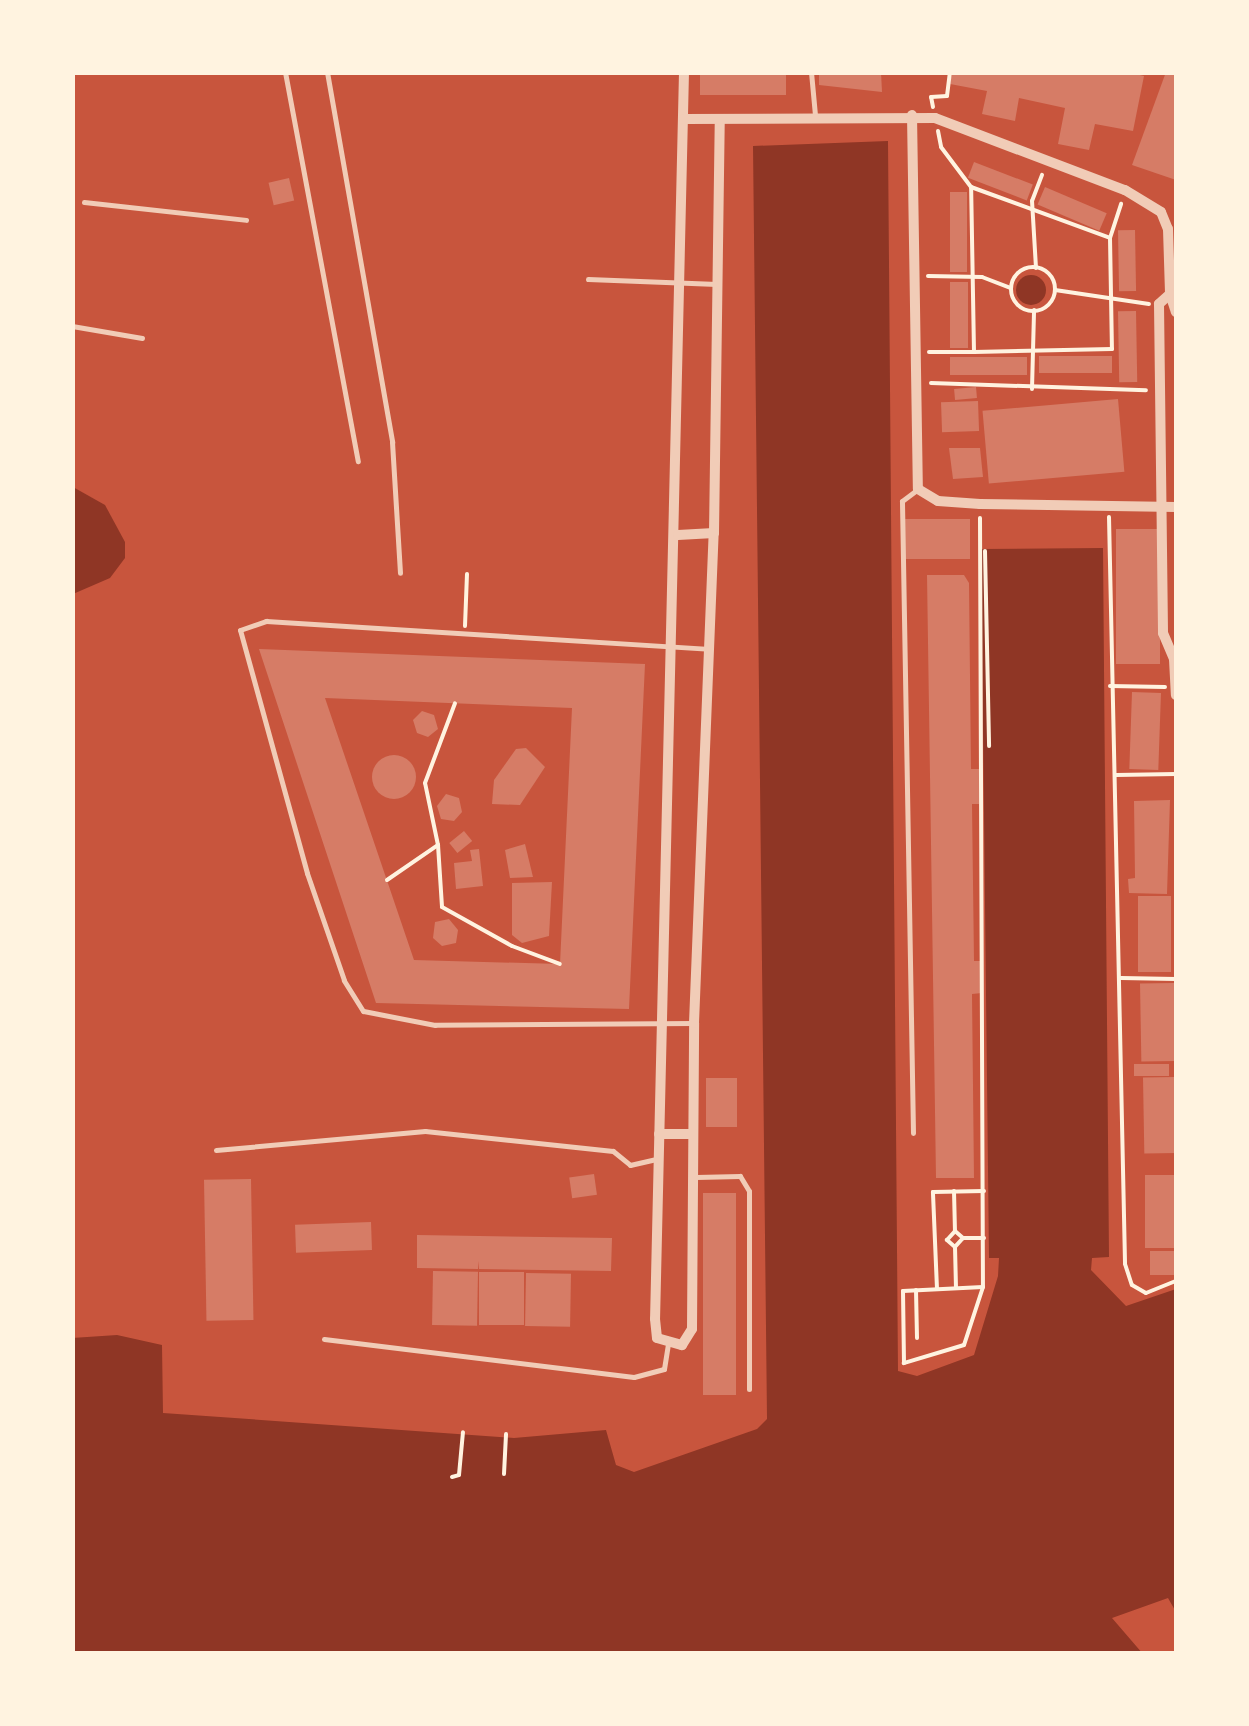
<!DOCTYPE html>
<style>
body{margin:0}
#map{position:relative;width:1249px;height:1726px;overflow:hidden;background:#c8553d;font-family:"Playfair Display",serif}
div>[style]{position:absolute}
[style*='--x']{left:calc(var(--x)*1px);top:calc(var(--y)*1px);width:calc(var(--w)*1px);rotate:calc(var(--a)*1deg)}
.water>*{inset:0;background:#8f3625}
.round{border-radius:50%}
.building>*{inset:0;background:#d67c66;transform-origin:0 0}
.path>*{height:4px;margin:-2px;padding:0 2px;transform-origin:2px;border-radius:2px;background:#fff3e0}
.path>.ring{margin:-2px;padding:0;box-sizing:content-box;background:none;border:4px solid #fff3e0;border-radius:50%}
.service>*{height:5px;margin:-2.5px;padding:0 2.5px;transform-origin:2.5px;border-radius:2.5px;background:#f1ccb7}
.minor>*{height:10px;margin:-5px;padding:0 5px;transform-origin:5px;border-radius:5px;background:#f1ccb7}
span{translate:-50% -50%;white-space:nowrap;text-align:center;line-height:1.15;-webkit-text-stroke:9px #fff3e0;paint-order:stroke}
.frame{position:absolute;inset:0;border:75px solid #fff3e0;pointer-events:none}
</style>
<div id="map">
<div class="water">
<i style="clip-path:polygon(888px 141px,898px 1371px,917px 1376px,974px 1355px,998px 1276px,999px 1258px,989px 1258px,981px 549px,1103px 548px,1109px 1257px,1092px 1258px,1091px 1270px,1126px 1306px,1176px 1289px,1176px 1612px,1168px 1598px,1112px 1618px,1143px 1654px,73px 1653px,72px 1338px,117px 1335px,162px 1345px,163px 1413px,514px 1438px,606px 1430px,616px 1465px,634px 1472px,757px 1429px,767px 1419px,753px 146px)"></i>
<i class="round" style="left:1016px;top:275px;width:30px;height:30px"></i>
<i style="clip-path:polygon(73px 487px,105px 505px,125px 542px,125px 558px,110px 578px,73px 594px)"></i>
</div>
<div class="building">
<i style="left:700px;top:72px;width:86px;height:23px"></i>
<i style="clip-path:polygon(819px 72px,881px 72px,882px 92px,819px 85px)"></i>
<i style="clip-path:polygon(952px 72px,1127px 72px,1144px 76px,1133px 131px,1095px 124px,1089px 150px,1058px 144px,1065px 108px,1019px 98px,1015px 121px,982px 114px,987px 91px,950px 84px)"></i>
<i style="clip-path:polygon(1166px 72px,1176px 74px,1176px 180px,1132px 165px)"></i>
<i style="left:974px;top:162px;width:63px;height:17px;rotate:21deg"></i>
<i style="left:289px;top:178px;width:23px;height:21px;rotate:77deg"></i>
<i style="left:1045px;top:187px;width:67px;height:19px;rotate:23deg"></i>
<i style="left:950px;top:192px;width:17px;height:80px"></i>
<i style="left:1135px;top:230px;width:61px;height:17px;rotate:89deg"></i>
<i style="left:950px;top:282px;width:18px;height:66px"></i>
<i style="left:1136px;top:311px;width:71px;height:18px;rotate:89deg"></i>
<i style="left:1112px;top:356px;width:17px;height:73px;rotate:90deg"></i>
<i style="left:1027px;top:357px;width:18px;height:77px;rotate:90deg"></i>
<i style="left:976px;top:387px;width:11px;height:22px;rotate:85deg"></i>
<i style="left:1118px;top:399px;width:73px;height:136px;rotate:85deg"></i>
<i style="left:978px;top:401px;width:30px;height:37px;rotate:88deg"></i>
<i style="clip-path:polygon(949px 448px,980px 448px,983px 477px,953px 479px)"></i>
<i style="left:970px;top:519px;width:40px;height:65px;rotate:90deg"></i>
<i style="left:1116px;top:529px;width:44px;height:135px"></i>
<i style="clip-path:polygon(927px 575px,964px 575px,969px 583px,971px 769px,979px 769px,979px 804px,972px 804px,974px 961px,982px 961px,982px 993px,972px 994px,974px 1178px,936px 1178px)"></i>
<i style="clip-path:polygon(evenodd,259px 649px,645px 664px,629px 1009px,376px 1003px,259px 649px,325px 698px,572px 708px,560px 964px,414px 960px,325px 698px)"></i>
<i style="left:1132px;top:692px;width:29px;height:77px;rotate:2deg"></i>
<i style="clip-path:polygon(422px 711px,434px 715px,438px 729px,428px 737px,417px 733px,413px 720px)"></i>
<i style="clip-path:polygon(526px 748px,545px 767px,520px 805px,492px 804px,494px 780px,516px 749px)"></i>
<i class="round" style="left:372px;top:755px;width:44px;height:44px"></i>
<i style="clip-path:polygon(446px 794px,459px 798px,462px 812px,454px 821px,441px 819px,437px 806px)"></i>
<i style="clip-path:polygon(1170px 800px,1167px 894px,1129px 893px,1128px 879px,1135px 878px,1134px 801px)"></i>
<i style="left:464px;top:831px;width:13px;height:19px;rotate:51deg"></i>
<i style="clip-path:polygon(525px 844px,533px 877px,510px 878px,505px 850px)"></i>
<i style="clip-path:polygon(479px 849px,483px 886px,456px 889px,454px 863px,472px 861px,470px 850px)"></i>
<i style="clip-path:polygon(552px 882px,549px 936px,522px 943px,512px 935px,512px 883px)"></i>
<i style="left:1138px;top:896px;width:33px;height:76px"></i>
<i style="clip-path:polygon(449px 919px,458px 930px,456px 943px,442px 946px,433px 938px,435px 922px)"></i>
<i style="left:1174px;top:983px;width:78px;height:34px;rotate:89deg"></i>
<i style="left:1169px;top:1064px;width:12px;height:35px;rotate:90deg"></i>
<i style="left:1175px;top:1077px;width:76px;height:32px;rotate:89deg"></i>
<i style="left:706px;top:1078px;width:31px;height:49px"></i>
<i style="left:594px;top:1174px;width:21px;height:25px;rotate:82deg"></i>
<i style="left:1176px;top:1175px;width:73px;height:31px;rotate:90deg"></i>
<i style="left:251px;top:1179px;width:141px;height:47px;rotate:89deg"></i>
<i style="left:703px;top:1193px;width:33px;height:202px"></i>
<i style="left:371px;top:1222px;width:28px;height:76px;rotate:88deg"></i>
<i style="clip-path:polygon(417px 1235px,612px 1238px,611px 1271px,479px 1269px,478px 1261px,478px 1269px,417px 1268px)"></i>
<i style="left:1176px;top:1251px;width:24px;height:26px;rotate:90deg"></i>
<i style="left:433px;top:1271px;width:45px;height:54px;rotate:1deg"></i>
<i style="left:479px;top:1272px;width:45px;height:53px"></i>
<i style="left:526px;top:1273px;width:45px;height:53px;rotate:1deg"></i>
</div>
<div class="path">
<i style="--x:933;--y:107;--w:10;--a:-101"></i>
<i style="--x:931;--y:97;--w:16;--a:-4"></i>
<i style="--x:947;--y:96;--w:24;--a:-83"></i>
<i style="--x:938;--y:131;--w:16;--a:79"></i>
<i style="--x:941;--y:147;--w:50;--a:53.1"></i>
<i style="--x:971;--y:187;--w:148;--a:20.1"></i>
<i style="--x:1110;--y:238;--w:111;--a:89"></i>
<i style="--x:1112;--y:349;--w:138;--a:178.8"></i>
<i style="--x:974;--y:352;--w:165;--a:-91"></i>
<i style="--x:1110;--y:238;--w:36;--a:-72"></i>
<i class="ring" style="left:1011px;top:267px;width:40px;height:40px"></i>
<i style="--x:1036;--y:268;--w:67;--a:-93.4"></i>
<i style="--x:1032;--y:201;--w:28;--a:-69"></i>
<i style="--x:928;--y:276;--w:54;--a:1.1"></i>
<i style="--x:982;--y:277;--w:31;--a:21"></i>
<i style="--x:1055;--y:290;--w:95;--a:8.5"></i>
<i style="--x:929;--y:352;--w:45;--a:0"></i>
<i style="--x:931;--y:383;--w:215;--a:1.9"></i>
<i style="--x:1032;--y:389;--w:79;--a:-88.5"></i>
<i style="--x:1109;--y:517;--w:747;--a:88.77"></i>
<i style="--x:1125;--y:1264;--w:22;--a:72"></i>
<i style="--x:1132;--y:1285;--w:16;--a:30"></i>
<i style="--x:1146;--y:1293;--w:32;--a:-22"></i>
<i style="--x:980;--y:518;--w:769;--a:89.78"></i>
<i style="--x:983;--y:1287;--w:61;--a:108.1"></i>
<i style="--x:964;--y:1345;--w:63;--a:163.3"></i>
<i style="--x:904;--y:1363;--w:72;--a:-90.8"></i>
<i style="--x:903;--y:1291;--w:80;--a:-2.9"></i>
<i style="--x:985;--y:551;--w:195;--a:88.8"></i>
<i style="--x:465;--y:626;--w:52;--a:-87.8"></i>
<i style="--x:1110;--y:686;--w:55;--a:1"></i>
<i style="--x:1116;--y:775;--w:60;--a:-1"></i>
<i style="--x:438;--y:845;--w:62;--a:86.3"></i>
<i style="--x:442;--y:907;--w:80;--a:29.1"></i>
<i style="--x:512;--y:946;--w:51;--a:20.6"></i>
<i style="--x:387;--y:880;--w:62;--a:-34.5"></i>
<i style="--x:438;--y:845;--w:63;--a:-101.8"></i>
<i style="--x:425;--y:783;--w:85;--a:-69.4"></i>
<i style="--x:1121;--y:978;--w:55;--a:1"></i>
<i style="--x:954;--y:1191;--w:40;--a:88.6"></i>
<i style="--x:963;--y:1238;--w:12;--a:132"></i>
<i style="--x:955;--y:1247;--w:11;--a:-139"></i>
<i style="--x:947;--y:1240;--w:12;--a:-48"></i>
<i style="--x:955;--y:1231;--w:11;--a:41"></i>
<i style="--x:963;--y:1238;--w:21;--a:0"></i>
<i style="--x:955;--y:1247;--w:40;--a:88.6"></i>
<i style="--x:937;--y:1289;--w:97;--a:-92.4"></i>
<i style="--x:933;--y:1192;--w:51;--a:-1.1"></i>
<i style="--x:916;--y:1290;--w:48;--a:88.8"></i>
<i style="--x:504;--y:1474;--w:40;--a:-87.1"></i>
<i style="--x:452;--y:1477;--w:7;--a:-16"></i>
<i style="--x:459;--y:1475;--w:43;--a:-84.7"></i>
</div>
<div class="service">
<i style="--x:285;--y:72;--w:396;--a:79.4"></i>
<i style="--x:327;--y:72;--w:376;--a:80"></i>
<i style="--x:392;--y:442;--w:131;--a:86.5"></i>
<i style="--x:811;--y:72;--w:43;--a:84.7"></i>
<i style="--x:84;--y:202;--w:163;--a:6.3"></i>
<i style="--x:588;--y:279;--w:129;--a:2.2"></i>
<i style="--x:72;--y:326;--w:71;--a:9.7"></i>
<i style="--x:694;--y:1023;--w:259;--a:179.6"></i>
<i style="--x:435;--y:1025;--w:73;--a:-169"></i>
<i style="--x:363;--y:1011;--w:36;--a:-122"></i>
<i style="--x:344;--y:980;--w:113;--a:-109.1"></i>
<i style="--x:307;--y:873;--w:252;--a:-105.4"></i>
<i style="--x:240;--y:630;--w:28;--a:-19"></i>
<i style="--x:266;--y:621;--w:444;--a:3.6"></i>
<i style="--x:913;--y:1133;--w:632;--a:-91"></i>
<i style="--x:902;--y:501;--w:20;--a:-37"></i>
<i style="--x:216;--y:1150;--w:210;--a:-5.2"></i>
<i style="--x:425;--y:1131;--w:189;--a:6.1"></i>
<i style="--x:613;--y:1151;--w:22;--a:39"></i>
<i style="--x:630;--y:1165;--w:28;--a:-13"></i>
<i style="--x:696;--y:1177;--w:44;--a:-1.3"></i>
<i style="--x:740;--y:1176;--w:17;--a:59"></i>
<i style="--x:749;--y:1191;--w:198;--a:90"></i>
<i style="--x:324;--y:1339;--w:312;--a:7"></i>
<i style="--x:634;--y:1377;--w:31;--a:-15"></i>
<i style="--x:664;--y:1369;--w:24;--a:-81"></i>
</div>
<div class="minor">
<i style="--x:684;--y:72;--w:1247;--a:91.33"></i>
<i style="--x:655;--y:1319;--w:19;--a:84"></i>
<i style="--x:657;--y:1338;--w:26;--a:16"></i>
<i style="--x:682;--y:1345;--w:19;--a:-58"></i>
<i style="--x:692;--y:1329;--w:306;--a:-89.6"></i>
<i style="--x:694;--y:1023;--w:490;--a:-87.7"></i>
<i style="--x:714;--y:533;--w:414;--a:-89.2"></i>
<i style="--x:912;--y:115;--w:374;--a:89.1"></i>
<i style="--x:918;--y:489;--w:23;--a:31"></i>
<i style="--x:938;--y:501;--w:42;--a:4.1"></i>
<i style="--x:980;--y:504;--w:196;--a:0.9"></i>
<i style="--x:684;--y:119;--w:251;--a:-0.2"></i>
<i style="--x:935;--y:118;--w:203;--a:20.8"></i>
<i style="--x:1125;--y:190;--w:42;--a:31.4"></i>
<i style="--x:1161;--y:212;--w:18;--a:68"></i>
<i style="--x:1168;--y:229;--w:65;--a:88.2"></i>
<i style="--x:1170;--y:294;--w:15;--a:138"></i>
<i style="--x:1159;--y:304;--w:329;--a:89.3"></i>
<i style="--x:1163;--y:633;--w:28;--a:67"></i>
<i style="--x:1174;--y:659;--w:36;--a:87"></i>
<i style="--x:1176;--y:294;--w:6;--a:180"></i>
<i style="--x:1170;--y:294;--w:19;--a:72"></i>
<i style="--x:678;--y:535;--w:36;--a:-3"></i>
<i style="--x:659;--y:1134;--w:34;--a:0"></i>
</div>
<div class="frame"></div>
</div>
